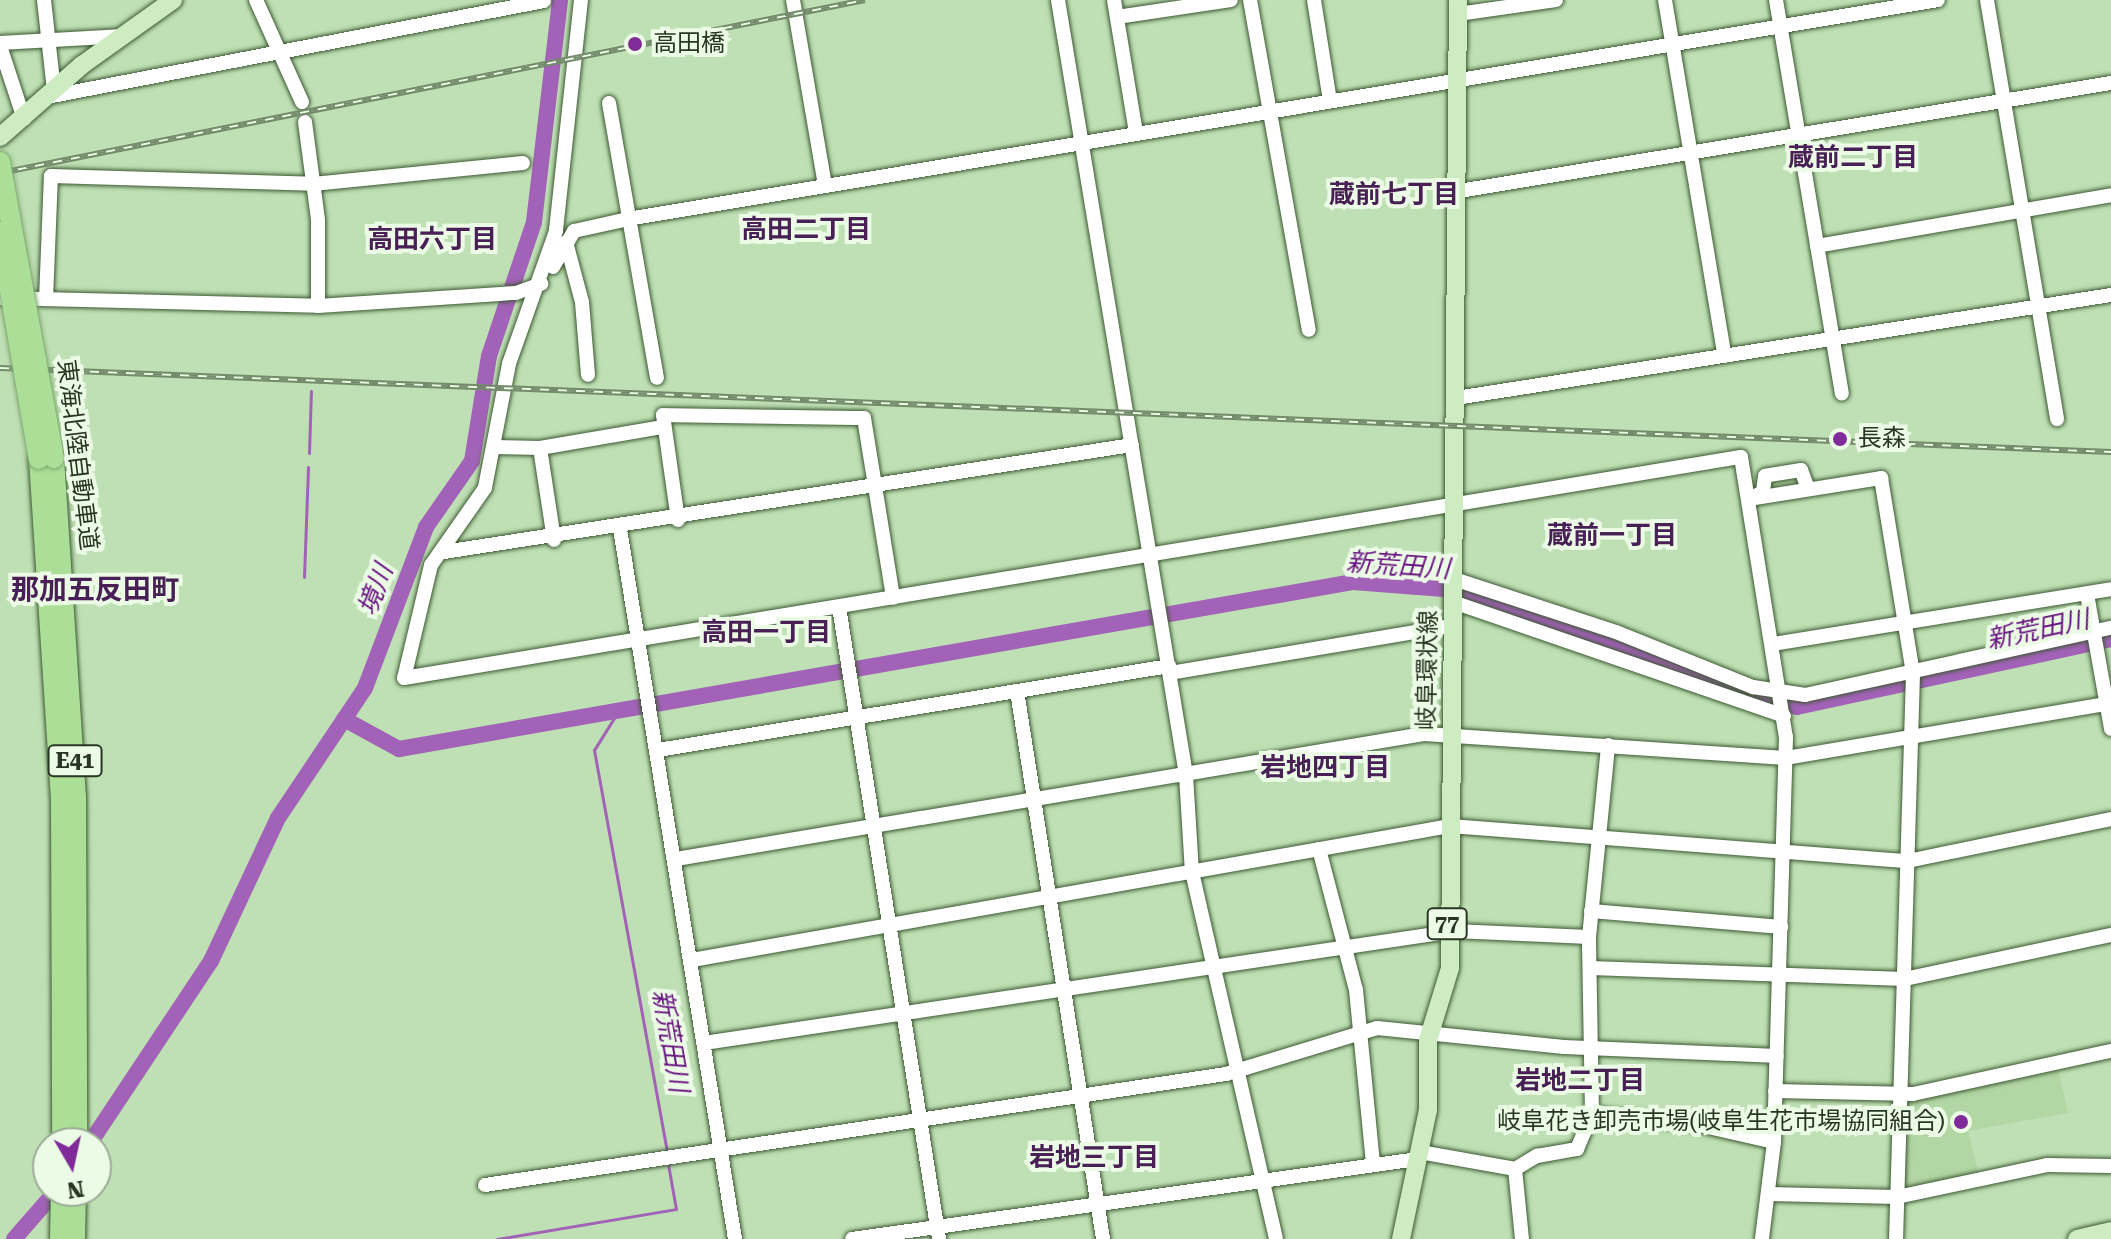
<!DOCTYPE html>
<meta charset="utf-8">
<style>
body{margin:0}
#map{position:relative;width:2111px;height:1239px;overflow:hidden;background:#bfe0b4;font-family:"Roboto Serif","Noto Sans JP",serif}
div>[style]{position:absolute}
[style*='--x']{left:calc(var(--x)*1px);top:calc(var(--y)*1px);width:calc(var(--w)*1px);rotate:calc(var(--a)*1deg)}
.built>*{inset:0;background:#b2d6a4}
.stream>*{height:3px;margin:-1.5px;padding:0 1.5px;transform-origin:1.5px;border-radius:1.5px;background:#a262b7}
.river>*{height:16px;margin:-8px;padding:0 8px;transform-origin:8px;border-radius:8px;background:#a262b7}
.roads{filter:drop-shadow(0 0 2px #3d5933) drop-shadow(0 0 2px #3d5933)}
.minor>*{height:14px;margin:-7px;padding:0 7px;transform-origin:7px;border-radius:7px;background:#fff}
.major>*{height:18px;margin:-9px;padding:0 9px;transform-origin:9px;border-radius:9px;background:#cdecc1}
.highway>*{height:20px;margin:-10px;padding:0 10px;transform-origin:10px;border-radius:10px;background:#abdf97}
.rail>*{height:6px;margin-top:-3px;transform-origin:0;background:repeating-linear-gradient(90deg,#ebfbe5 0 9px,#738a6b 0 18px);box-sizing:border-box;border-block:2px solid #738a6b}
.bridges{filter:drop-shadow(0 0 2px #7ea46f) drop-shadow(0 0 2px #7ea46f)}
.highway-bridge>*{height:20px;margin:-10px;padding:0 10px;transform-origin:10px;border-radius:10px;background:#abdf97}
.dots>*{width:22px;height:22px;translate:-50% -50%;box-sizing:border-box;border:4px solid #ebfbe5;border-radius:50%}
span{translate:-50% -50%;white-space:nowrap;text-align:center;line-height:1.15;-webkit-text-stroke:8px #ebfbe5;paint-order:stroke}
.shield-label span{padding:2px 6px;background:#ebfbe5;border:2px solid;border-radius:6px;-webkit-text-stroke-width:0}
.shield-label{font-size:22px;color:#293624;font-weight:700}
.poi-label{font-size:24px;color:#293624}
.left{translate:0 -50%;text-align:left}
.right{translate:-100% -50%;text-align:right}
.street-label{font-size:24px;color:#293624}
.neighbourhood-label{font-size:26px;color:#482055;font-weight:700}
.water-label{font-size:26px;color:#6a1682;font-style:italic}
.quarter-label{font-size:28px;color:#482055;font-weight:700}
.north{position:absolute;left:32px;top:1127px;width:80px;height:80px;box-sizing:border-box;background:#ebfbe5;border:2px solid #9dac98;border-radius:50%;rotate:171deg;font-size:22px;font-weight:700;line-height:32px;text-align:center;color:#293624}
.north::after{content:'';display:block;margin:auto;width:28px;height:36px;background:#812b9a;clip-path:polygon(50% 0,100% 100%,50% 72%,0 100%)}
</style>
<div id="map">
<div class="built">
<i style="clip-path:polygon(2057px 1064px,2068px 1113px,1968px 1131px,1979px 1176px,1900px 1193px,1906px 1099px)"></i>
</div>
<div class="stream">
<i style="--x:309;--y:453;--w:62;--a:-88.2"></i>
<i style="--x:304;--y:577;--w:110;--a:-87.9"></i>
<i style="--x:619;--y:710;--w:47;--a:122"></i>
<i style="--x:594;--y:750;--w:409;--a:79.7"></i>
<i style="--x:497;--y:1239;--w:181;--a:-9.5"></i>
<i style="--x:676;--y:1209;--w:46;--a:-100.1"></i>
</div>
<div class="river">
<i style="--x:344;--y:719;--w:63;--a:28.6"></i>
<i style="--x:399;--y:749;--w:969;--a:-9.93"></i>
<i style="--x:1353;--y:582;--w:91;--a:4.4"></i>
<i style="--x:1444;--y:589;--w:372;--a:18.5"></i>
<i style="--x:1797;--y:707;--w:321;--a:-12.2"></i>
<i style="--x:90;--y:1143;--w:219;--a:-56.4"></i>
<i style="--x:211;--y:961;--w:158;--a:-64.9"></i>
<i style="--x:278;--y:818;--w:156;--a:-56.2"></i>
<i style="--x:365;--y:688;--w:172;--a:-69.2"></i>
<i style="--x:426;--y:527;--w:80;--a:-55.1"></i>
<i style="--x:472;--y:461;--w:106;--a:-80.8"></i>
<i style="--x:489;--y:356;--w:141;--a:-71.4"></i>
<i style="--x:534;--y:222;--w:224;--a:-83.3"></i>
<i style="--x:14;--y:1239;--w:64;--a:-48.8"></i>
</div>
<div class="roads">
<div class="minor">
<i style="--x:44;--y:0;--w:91;--a:83.7"></i>
<i style="--x:256;--y:0;--w:112;--a:65.7"></i>
<i style="--x:581;--y:0;--w:232;--a:96.2"></i>
<i style="--x:556;--y:231;--w:141;--a:109.5"></i>
<i style="--x:509;--y:364;--w:126;--a:101"></i>
<i style="--x:485;--y:488;--w:94;--a:125"></i>
<i style="--x:431;--y:565;--w:116;--a:103.4"></i>
<i style="--x:404;--y:678;--w:1355;--a:-9.39"></i>
<i style="--x:1741;--y:457;--w:284;--a:80.9"></i>
<i style="--x:1786;--y:737;--w:405;--a:91.7"></i>
<i style="--x:1774;--y:1142;--w:98;--a:97.1"></i>
<i style="--x:793;--y:0;--w:188;--a:80.2"></i>
<i style="--x:1058;--y:0;--w:785;--a:80.62"></i>
<i style="--x:1186;--y:775;--w:97;--a:86.5"></i>
<i style="--x:1192;--y:872;--w:376;--a:77.1"></i>
<i style="--x:1114;--y:0;--w:135;--a:80.6"></i>
<i style="--x:1250;--y:0;--w:335;--a:79.9"></i>
<i style="--x:1314;--y:0;--w:102;--a:81"></i>
<i style="--x:1665;--y:0;--w:359;--a:80.5"></i>
<i style="--x:1776;--y:0;--w:399;--a:80.5"></i>
<i style="--x:1987;--y:0;--w:425;--a:80.5"></i>
<i style="--x:1458;--y:14;--w:99;--a:-8.1"></i>
<i style="--x:1117;--y:17;--w:115;--a:-8.5"></i>
<i style="--x:0;--y:43;--w:124;--a:-3.2"></i>
<i style="--x:0;--y:46;--w:77;--a:71.8"></i>
<i style="--x:47;--y:97;--w:506;--a:-10.93"></i>
<i style="--x:609;--y:103;--w:279;--a:80.1"></i>
<i style="--x:305;--y:122;--w:99;--a:82.4"></i>
<i style="--x:318;--y:220;--w:86;--a:90"></i>
<i style="--x:1459;--y:191;--w:661;--a:-9.41"></i>
<i style="--x:566;--y:242;--w:62;--a:75.1"></i>
<i style="--x:582;--y:302;--w:73;--a:85.3"></i>
<i style="--x:1817;--y:246;--w:298;--a:-9.8"></i>
<i style="--x:553;--y:267;--w:42;--a:-59.7"></i>
<i style="--x:574;--y:231;--w:55;--a:-12.5"></i>
<i style="--x:628;--y:219;--w:1328;--a:-9.49"></i>
<i style="--x:0;--y:298;--w:318;--a:1.4"></i>
<i style="--x:318;--y:306;--w:198;--a:-3.8"></i>
<i style="--x:516;--y:293;--w:27;--a:-20"></i>
<i style="--x:46;--y:299;--w:123;--a:-87.7"></i>
<i style="--x:51;--y:176;--w:262;--a:1.7"></i>
<i style="--x:313;--y:184;--w:211;--a:-5.7"></i>
<i style="--x:1456;--y:398;--w:663;--a:-8.94"></i>
<i style="--x:495;--y:447;--w:45;--a:1.3"></i>
<i style="--x:540;--y:448;--w:125;--a:-9.7"></i>
<i style="--x:540;--y:448;--w:93;--a:81.3"></i>
<i style="--x:1808;--y:489;--w:20;--a:-110"></i>
<i style="--x:1801;--y:470;--w:36;--a:171"></i>
<i style="--x:1765;--y:476;--w:16;--a:97"></i>
<i style="--x:1763;--y:492;--w:16;--a:153"></i>
<i style="--x:1749;--y:499;--w:134;--a:-9"></i>
<i style="--x:1881;--y:478;--w:199;--a:80.7"></i>
<i style="--x:1913;--y:674;--w:565;--a:91.72"></i>
<i style="--x:678;--y:520;--w:106;--a:-98.1"></i>
<i style="--x:663;--y:415;--w:201;--a:0.9"></i>
<i style="--x:864;--y:418;--w:182;--a:80.8"></i>
<i style="--x:620;--y:529;--w:719;--a:80.8"></i>
<i style="--x:444;--y:552;--w:696;--a:-8.84"></i>
<i style="--x:1454;--y:579;--w:170;--a:18.1"></i>
<i style="--x:1616;--y:632;--w:148;--a:21.9"></i>
<i style="--x:1753;--y:687;--w:53;--a:8.7"></i>
<i style="--x:1805;--y:695;--w:313;--a:-12.4"></i>
<i style="--x:2087;--y:594;--w:137;--a:79.9"></i>
<i style="--x:1453;--y:602;--w:350;--a:19"></i>
<i style="--x:839;--y:607;--w:640;--a:81.01"></i>
<i style="--x:1773;--y:644;--w:342;--a:-9.2"></i>
<i style="--x:1170;--y:673;--w:286;--a:-9.5"></i>
<i style="--x:1017;--y:691;--w:555;--a:81.08"></i>
<i style="--x:658;--y:750;--w:518;--a:-9.33"></i>
<i style="--x:1319;--y:849;--w:146;--a:75.3"></i>
<i style="--x:1356;--y:990;--w:173;--a:84.4"></i>
<i style="--x:676;--y:859;--w:758;--a:-9.49"></i>
<i style="--x:1424;--y:734;--w:363;--a:3.8"></i>
<i style="--x:1786;--y:758;--w:330;--a:-9.6"></i>
<i style="--x:1591;--y:911;--w:191;--a:4.8"></i>
<i style="--x:692;--y:960;--w:770;--a:-10.03"></i>
<i style="--x:1450;--y:826;--w:459;--a:4.4"></i>
<i style="--x:1908;--y:861;--w:207;--a:-11.7"></i>
<i style="--x:1590;--y:968;--w:315;--a:2"></i>
<i style="--x:1905;--y:979;--w:211;--a:-12.1"></i>
<i style="--x:704;--y:1043;--w:758;--a:-8.49"></i>
<i style="--x:1454;--y:931;--w:135;--a:2.5"></i>
<i style="--x:1775;--y:1091;--w:138;--a:1.2"></i>
<i style="--x:1913;--y:1094;--w:203;--a:-12.3"></i>
<i style="--x:1592;--y:1114;--w:103;--a:5.5"></i>
<i style="--x:1695;--y:1124;--w:81;--a:12.8"></i>
<i style="--x:1420;--y:1152;--w:97;--a:10.1"></i>
<i style="--x:1515;--y:1169;--w:26;--a:-31"></i>
<i style="--x:1537;--y:1156;--w:41;--a:-9.9"></i>
<i style="--x:1577;--y:1149;--w:38;--a:-67"></i>
<i style="--x:1592;--y:1114;--w:177;--a:-91"></i>
<i style="--x:1589;--y:937;--w:193;--a:-84.3"></i>
<i style="--x:1515;--y:1169;--w:70;--a:84.3"></i>
<i style="--x:485;--y:1185;--w:749;--a:-8.52"></i>
<i style="--x:1226;--y:1074;--w:158;--a:-16.9"></i>
<i style="--x:1377;--y:1028;--w:188;--a:5.8"></i>
<i style="--x:1564;--y:1047;--w:213;--a:2.4"></i>
<i style="--x:1769;--y:1194;--w:128;--a:1.3"></i>
<i style="--x:1897;--y:1197;--w:153;--a:-12"></i>
<i style="--x:2047;--y:1165;--w:64;--a:0.9"></i>
<i style="--x:852;--y:1239;--w:572;--a:-8.05"></i>
</div>
<div class="major">
<i style="--x:0;--y:137;--w:109;--a:-41.3"></i>
<i style="--x:82;--y:65;--w:112;--a:-35.5"></i>
<i style="--x:1401;--y:1239;--w:132;--a:-78.2"></i>
<i style="--x:1428;--y:1110;--w:70;--a:-90"></i>
<i style="--x:1428;--y:1040;--w:75;--a:-73"></i>
<i style="--x:1450;--y:968;--w:968;--a:-89.53"></i>
<i style="--x:2077;--y:1239;--w:35;--a:-13"></i>
</div>
<div class="highway">
<i style="--x:54;--y:458;--w:339;--a:86.3"></i>
<i style="--x:76;--y:796;--w:347;--a:89.8"></i>
<i style="--x:39;--y:459;--w:340;--a:86.3"></i>
<i style="--x:61;--y:798;--w:345;--a:89.8"></i>
<i style="--x:60;--y:1239;--w:48;--a:-88.8"></i>
<i style="--x:75;--y:1239;--w:48;--a:-88.8"></i>
</div>
</div>
<div class="rail">
<i style="--x:0;--y:173;--w:882;--a:-11.31"></i>
<i style="--x:0;--y:368;--w:2113;--a:2.28"></i>
</div>
<div class="bridges">
<div class="highway-bridge">
<i style="--x:0;--y:162;--w:301;--a:79.7"></i>
<i style="--x:0;--y:232;--w:230;--a:80.3"></i>
</div>
</div>
<div class="dots">
<i style="left:635px;top:44px;background:#812b9a"></i>
<i style="left:1840px;top:439px;background:#812b9a"></i>
<i style="left:1961px;top:1122px;background:#812b9a"></i>
</div>
<div class="shield-label">
<span style="left:75px;top:761px">E41</span>
<span style="left:1447px;top:924px">77</span>
</div>
<div class="poi-label">
<span class="left" style="left:653px;top:44px">高田橋</span>
<span class="left" style="left:1858px;top:439px">長森</span>
<span class="right" style="left:1945px;top:1122px">岐阜花き卸売市場(岐阜生花市場協同組合)</span>
</div>
<div class="street-label">
<span style="left:77px;top:455px;rotate:83deg">東海北陸自動車道</span>
<span style="left:1428px;top:670px;rotate:-89deg">岐阜環状線</span>
</div>
<div class="neighbourhood-label">
<span style="left:1853px;top:158px">蔵前二丁目</span>
<span style="left:1394px;top:195px">蔵前七丁目</span>
<span style="left:806px;top:230px">高田二丁目</span>
<span style="left:432px;top:240px">高田六丁目</span>
<span style="left:1612px;top:536px">蔵前一丁目</span>
<span style="left:766px;top:633px">高田一丁目</span>
<span style="left:1325px;top:768px">岩地四丁目</span>
<span style="left:1580px;top:1081px">岩地二丁目</span>
<span style="left:1094px;top:1158px">岩地三丁目</span>
</div>
<div class="water-label">
<span style="left:1398px;top:566px;rotate:4deg">新荒田川</span>
<span style="left:376px;top:590px;rotate:-69deg">境川</span>
<span style="left:2038px;top:630px;rotate:-12deg">新荒田川</span>
<span style="left:670px;top:1041px;rotate:80deg">新荒田川</span>
</div>
<div class="quarter-label">
<span style="left:95px;top:590px">那加五反田町</span>
</div>
<div class="north">N</div>
</div>
